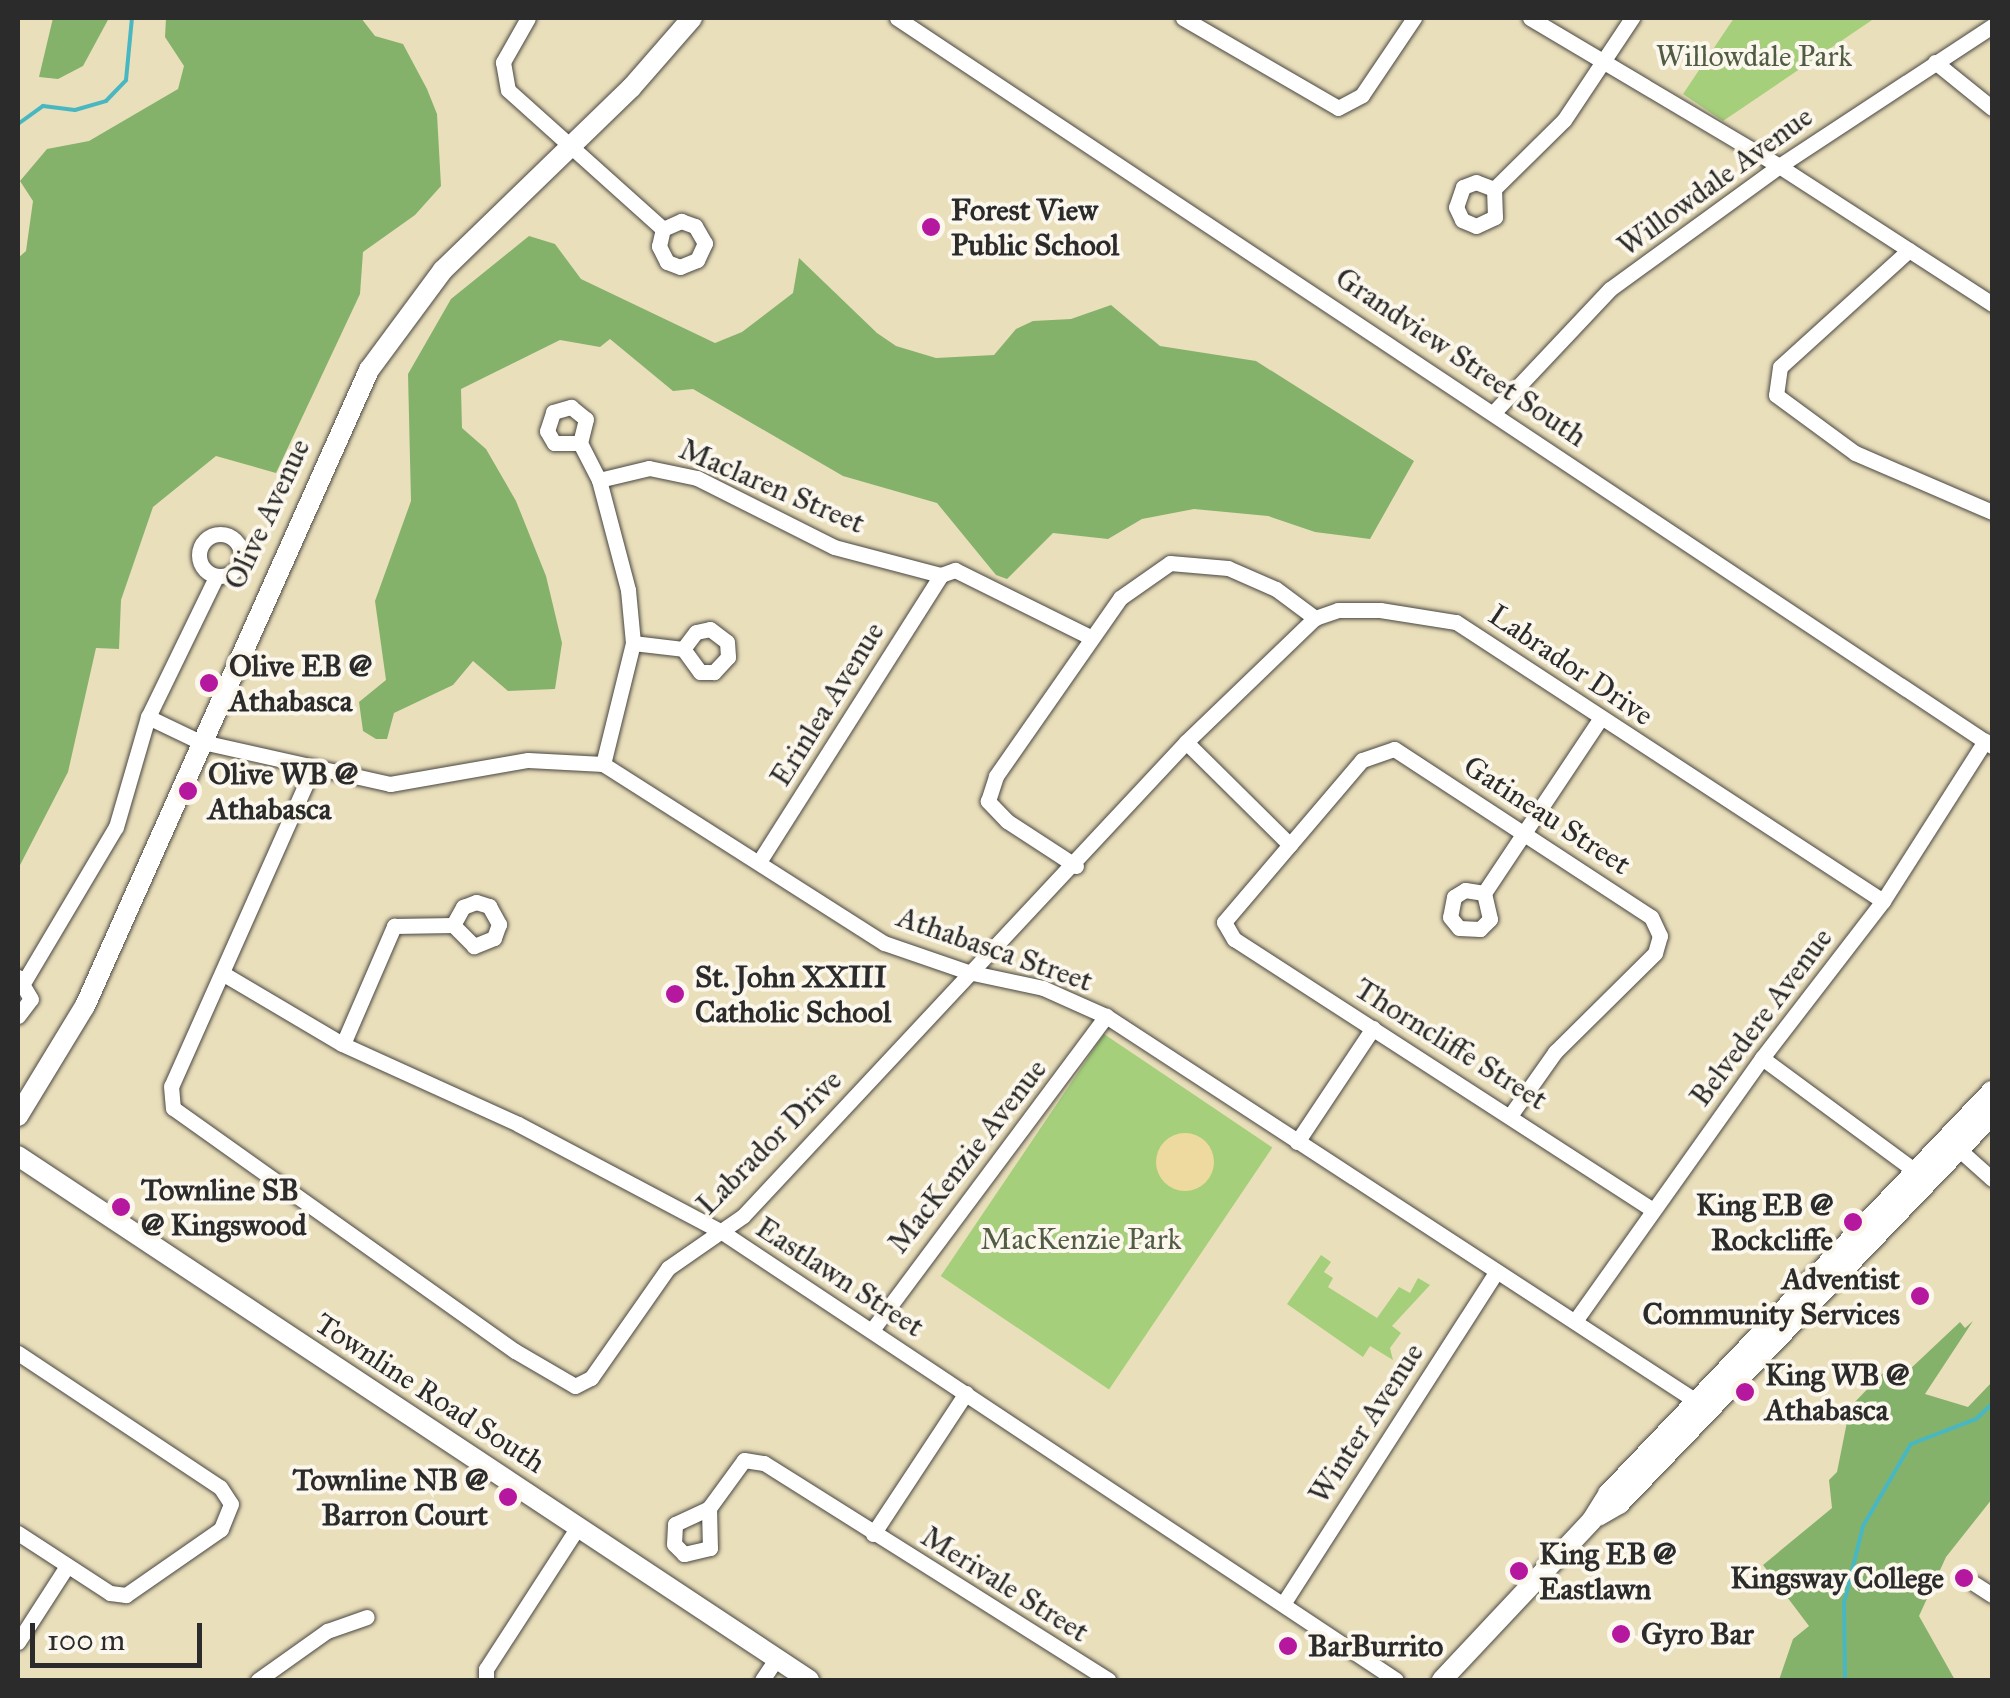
<!DOCTYPE html>
<style>
body{margin:0}
#map{position:relative;width:2010px;height:1698px;overflow:hidden;background:#eadfbb;font-family:"IM FELL Great Primer",serif}
div>[style]{position:absolute}
[style*='--x']{left:calc(var(--x)*1px);top:calc(var(--y)*1px);width:calc(var(--w)*1px);rotate:calc(var(--a)*1deg)}
.green>*{inset:0;background:#a5cf7b;transform-origin:0 0}
.forest>*{inset:0;background:#84b26b}
.sand>*{inset:0;background:#eeda9e}
.round{border-radius:50%}
.stream>*{height:4px;margin:-2px;padding:0 2px;transform-origin:2px;border-radius:2px;background:#49b7c2}
.roads{filter:drop-shadow(0 0 2px #484641) drop-shadow(0 0 2px #484641)}
.minor>*{height:15px;margin:-7.5px;padding:0 7.5px;transform-origin:7.5px;border-radius:7.5px;background:#fff}
.minor>.ring{margin:-7.5px;padding:0;box-sizing:content-box;background:none;border:15px solid #fff;border-radius:50%}
.major>*{height:20px;margin:-10px;padding:0 10px;transform-origin:10px;border-radius:10px;background:#fff}
.dots>*{width:28px;height:28px;translate:-50% -50%;box-sizing:border-box;border:5px solid #fbf7ec;border-radius:50%}
span{translate:-50% -50%;white-space:nowrap;text-align:center;line-height:1.15;-webkit-text-stroke:8px #fbf7ec;paint-order:stroke}
.park-label{font-size:30px;color:#505c43}
.street-label{font-size:30px;color:#2b2b2b}
.poi-label{font-size:30px;color:#2b2b2b;font-weight:700}
.left{translate:0 -50%;text-align:left}
.right{translate:-100% -50%;text-align:right}
.frame{position:absolute;inset:0;border:20px solid #2b2b2b;pointer-events:none}
.scale{position:absolute;left:30px;top:1623px;width:172px;height:45px;box-sizing:border-box;border:5px solid #2b2b2b;border-top:0;padding-left:12px;font-size:30px;line-height:35px;white-space:nowrap;color:#2b2b2b;-webkit-text-stroke:8px #fbf7ec;paint-order:stroke}
</style>
<div id="map">
<div class="green">
<i style="clip-path:polygon(1734px 18px,1875px 18px,1723px 121px,1683px 94px)"></i>
<i style="left:1104px;top:1034px;width:203px;height:292px;rotate:34deg"></i>
<i style="clip-path:polygon(1321px 1255px,1331px 1262px,1324px 1272px,1333px 1278px,1328px 1287px,1377px 1318px,1399px 1287px,1410px 1293px,1418px 1278px,1430px 1285px,1392px 1326px,1401px 1333px,1390px 1348px,1393px 1360px,1370px 1346px,1363px 1357px,1287px 1304px)"></i>
</div>
<div class="forest">
<i style="clip-path:polygon(53px 18px,109px 18px,83px 66px,58px 79px,39px 77px)"></i>
<i style="clip-path:polygon(166px 18px,361px 18px,375px 36px,403px 44px,427px 89px,437px 114px,441px 186px,415px 215px,363px 252px,360px 294px,276px 473px,216px 456px,153px 507px,121px 600px,119px 649px,96px 648px,68px 772px,18px 869px,18px 258px,26px 251px,33px 201px,20px 181px,47px 149px,89px 141px,178px 89px,184px 66px,165px 37px)"></i>
<i style="clip-path:polygon(529px 236px,555px 244px,581px 279px,715px 343px,742px 332px,793px 293px,799px 258px,877px 333px,896px 346px,936px 358px,994px 355px,1016px 329px,1033px 321px,1071px 319px,1111px 305px,1160px 346px,1256px 361px,1414px 461px,1370px 539px,1315px 532px,1268px 516px,1194px 509px,1142px 519px,1108px 539px,1053px 533px,1007px 579px,996px 575px,937px 503px,843px 476px,693px 389px,673px 391px,610px 339px,600px 347px,560px 340px,461px 389px,462px 428px,486px 449px,516px 501px,546px 576px,562px 643px,555px 689px,508px 691px,473px 661px,453px 685px,394px 713px,387px 739px,376px 739px,363px 731px,359px 702px,386px 680px,375px 601px,411px 501px,408px 374px,451px 299px)"></i>
<i style="clip-path:polygon(1973px 1321px,1925px 1394px,1968px 1407px,1992px 1382px,1992px 1499px,1946px 1557px,1919px 1616px,1955px 1680px,1779px 1680px,1793px 1639px,1809px 1626px,1763px 1565px,1832px 1508px,1829px 1480px,1837px 1472px,1850px 1407px,1883px 1373px,1890px 1388px,1960px 1322px,1965px 1328px)"></i>
</div>
<div class="sand">
<i class="round" style="left:1156px;top:1133px;width:58px;height:58px"></i>
</div>
<div class="stream">
<i style="--x:18;--y:124;--w:31;--a:-36"></i>
<i style="--x:43;--y:106;--w:32;--a:7"></i>
<i style="--x:75;--y:110;--w:32;--a:-16"></i>
<i style="--x:106;--y:101;--w:29;--a:-46"></i>
<i style="--x:126;--y:80;--w:62;--a:-84.5"></i>
<i style="--x:1845;--y:1680;--w:77;--a:-90.7"></i>
<i style="--x:1844;--y:1603;--w:79;--a:-76.1"></i>
<i style="--x:1863;--y:1526;--w:95;--a:-59.7"></i>
<i style="--x:1911;--y:1444;--w:70;--a:-21"></i>
<i style="--x:1976;--y:1419;--w:22;--a:-43"></i>
</div>
<div class="roads">
<div class="minor">
<i style="--x:528;--y:18;--w:51;--a:119.6"></i>
<i style="--x:503;--y:62;--w:28;--a:80"></i>
<i style="--x:508;--y:90;--w:208;--a:41.9"></i>
<i style="--x:663;--y:229;--w:20;--a:-24"></i>
<i style="--x:681;--y:221;--w:15;--a:20"></i>
<i style="--x:695;--y:226;--w:20;--a:60"></i>
<i style="--x:705;--y:243;--w:19;--a:115"></i>
<i style="--x:697;--y:260;--w:18;--a:158"></i>
<i style="--x:680;--y:267;--w:14;--a:-159"></i>
<i style="--x:667;--y:262;--w:18;--a:-117"></i>
<i style="--x:659;--y:246;--w:17;--a:-77"></i>
<i style="--x:897;--y:18;--w:1315;--a:33.62"></i>
<i style="--x:1183;--y:18;--w:179;--a:30.1"></i>
<i style="--x:1338;--y:108;--w:27;--a:-28"></i>
<i style="--x:1362;--y:95;--w:93;--a:-56"></i>
<i style="--x:1530;--y:18;--w:290;--a:30.7"></i>
<i style="--x:1779;--y:166;--w:254;--a:32.9"></i>
<i style="--x:1935;--y:62;--w:73;--a:38.9"></i>
<i style="--x:1494;--y:189;--w:19;--a:-159"></i>
<i style="--x:1476;--y:182;--w:14;--a:159"></i>
<i style="--x:1463;--y:187;--w:21;--a:109"></i>
<i style="--x:1456;--y:207;--w:14;--a:65"></i>
<i style="--x:1462;--y:220;--w:15;--a:23"></i>
<i style="--x:1476;--y:226;--w:21;--a:-25"></i>
<i style="--x:1495;--y:217;--w:28;--a:-92"></i>
<i style="--x:1494;--y:189;--w:98;--a:-44.6"></i>
<i style="--x:1564;--y:120;--w:123;--a:-56.3"></i>
<i style="--x:1909;--y:250;--w:174;--a:137.8"></i>
<i style="--x:1780;--y:367;--w:28;--a:98"></i>
<i style="--x:1776;--y:395;--w:98;--a:36.3"></i>
<i style="--x:1855;--y:453;--w:149;--a:23.3"></i>
<i style="--x:1495;--y:411;--w:168;--a:-46.7"></i>
<i style="--x:1610;--y:289;--w:209;--a:-36"></i>
<i style="--x:1779;--y:166;--w:255;--a:-33.3"></i>
<i style="--x:580;--y:443;--w:26;--a:180"></i>
<i style="--x:554;--y:443;--w:14;--a:-120"></i>
<i style="--x:547;--y:431;--w:20;--a:-72"></i>
<i style="--x:553;--y:412;--w:19;--a:-16"></i>
<i style="--x:571;--y:407;--w:19;--a:39"></i>
<i style="--x:586;--y:419;--w:25;--a:104"></i>
<i style="--x:580;--y:443;--w:42;--a:62.8"></i>
<i style="--x:599;--y:480;--w:114;--a:75.2"></i>
<i style="--x:628;--y:590;--w:53;--a:84.6"></i>
<i style="--x:633;--y:643;--w:125;--a:103.9"></i>
<i style="--x:599;--y:480;--w:51;--a:-13.5"></i>
<i style="--x:649;--y:468;--w:49;--a:11.8"></i>
<i style="--x:697;--y:478;--w:153;--a:26.7"></i>
<i style="--x:834;--y:547;--w:111;--a:14.7"></i>
<i style="--x:941;--y:575;--w:15;--a:-20"></i>
<i style="--x:955;--y:570;--w:148;--a:26.4"></i>
<i class="ring" style="left:199px;top:534px;width:27px;height:27px"></i>
<i style="--x:633;--y:643;--w:50;--a:6.8"></i>
<i style="--x:683;--y:649;--w:21;--a:-53"></i>
<i style="--x:696;--y:632;--w:14;--a:-12"></i>
<i style="--x:710;--y:629;--w:21;--a:37"></i>
<i style="--x:727;--y:642;--w:15;--a:86"></i>
<i style="--x:728;--y:657;--w:21;--a:133"></i>
<i style="--x:714;--y:672;--w:14;--a:180"></i>
<i style="--x:700;--y:672;--w:29;--a:-126"></i>
<i style="--x:148;--y:717;--w:55;--a:25.6"></i>
<i style="--x:198;--y:741;--w:197;--a:12.6"></i>
<i style="--x:390;--y:784;--w:140;--a:-9.9"></i>
<i style="--x:528;--y:760;--w:75;--a:3.1"></i>
<i style="--x:603;--y:764;--w:333;--a:32.5"></i>
<i style="--x:884;--y:943;--w:89;--a:19"></i>
<i style="--x:968;--y:972;--w:77;--a:12"></i>
<i style="--x:1043;--y:988;--w:69;--a:24"></i>
<i style="--x:1106;--y:1016;--w:712;--a:33.13"></i>
<i style="--x:1186;--y:742;--w:146;--a:44.7"></i>
<i style="--x:312;--y:770;--w:346;--a:114"></i>
<i style="--x:171;--y:1086;--w:22;--a:85"></i>
<i style="--x:173;--y:1108;--w:420;--a:35.4"></i>
<i style="--x:515;--y:1351;--w:69;--a:30.3"></i>
<i style="--x:575;--y:1386;--w:18;--a:-27"></i>
<i style="--x:591;--y:1378;--w:134;--a:-55"></i>
<i style="--x:668;--y:1268;--w:91;--a:-34.7"></i>
<i style="--x:743;--y:1216;--w:649;--a:-46.94"></i>
<i style="--x:1186;--y:742;--w:179;--a:-43.9"></i>
<i style="--x:1315;--y:618;--w:24;--a:-19"></i>
<i style="--x:1338;--y:610;--w:42;--a:0"></i>
<i style="--x:1380;--y:610;--w:77;--a:9"></i>
<i style="--x:1456;--y:622;--w:510;--a:33.16"></i>
<i style="--x:759;--y:862;--w:340;--a:-57.6"></i>
<i style="--x:1076;--y:866;--w:82;--a:-146.9"></i>
<i style="--x:1007;--y:821;--w:28;--a:-134"></i>
<i style="--x:988;--y:801;--w:26;--a:-72"></i>
<i style="--x:996;--y:776;--w:217;--a:-55.1"></i>
<i style="--x:1120;--y:598;--w:61;--a:-35"></i>
<i style="--x:1170;--y:563;--w:58;--a:4.9"></i>
<i style="--x:1228;--y:568;--w:52;--a:23.6"></i>
<i style="--x:1276;--y:589;--w:49;--a:36.6"></i>
<i style="--x:1484;--y:893;--w:19;--a:-171"></i>
<i style="--x:1465;--y:890;--w:13;--a:148"></i>
<i style="--x:1454;--y:897;--w:20;--a:101"></i>
<i style="--x:1450;--y:917;--w:14;--a:51"></i>
<i style="--x:1459;--y:928;--w:21;--a:3"></i>
<i style="--x:1480;--y:929;--w:14;--a:-45"></i>
<i style="--x:1490;--y:919;--w:27;--a:-103"></i>
<i style="--x:1484;--y:893;--w:209;--a:-56.3"></i>
<i style="--x:222;--y:973;--w:139;--a:30.6"></i>
<i style="--x:342;--y:1044;--w:193;--a:24.4"></i>
<i style="--x:518;--y:1124;--w:231;--a:27.9"></i>
<i style="--x:722;--y:1232;--w:809;--a:33.61"></i>
<i style="--x:25;--y:980;--w:178;--a:-59.3"></i>
<i style="--x:116;--y:827;--w:115;--a:-73.8"></i>
<i style="--x:148;--y:717;--w:156;--a:-64.1"></i>
<i style="--x:18;--y:1016;--w:21;--a:-53"></i>
<i style="--x:31;--y:999;--w:26;--a:-121"></i>
<i style="--x:343;--y:1044;--w:129;--a:-66.6"></i>
<i style="--x:394;--y:926;--w:59;--a:-1"></i>
<i style="--x:453;--y:925;--w:21;--a:-61"></i>
<i style="--x:463;--y:907;--w:14;--a:-21"></i>
<i style="--x:476;--y:902;--w:14;--a:17"></i>
<i style="--x:489;--y:906;--w:21;--a:61"></i>
<i style="--x:499;--y:924;--w:15;--a:110"></i>
<i style="--x:494;--y:938;--w:22;--a:158"></i>
<i style="--x:474;--y:946;--w:30;--a:-135"></i>
<i style="--x:1762;--y:1058;--w:199;--a:36.4"></i>
<i style="--x:1512;--y:1113;--w:75;--a:-54.8"></i>
<i style="--x:1555;--y:1052;--w:141;--a:-44.7"></i>
<i style="--x:1655;--y:953;--w:18;--a:-74"></i>
<i style="--x:1660;--y:936;--w:21;--a:-115"></i>
<i style="--x:1651;--y:917;--w:307;--a:-146.8"></i>
<i style="--x:1394;--y:749;--w:34;--a:161"></i>
<i style="--x:1362;--y:760;--w:213;--a:130.4"></i>
<i style="--x:1224;--y:922;--w:20;--a:60"></i>
<i style="--x:1234;--y:939;--w:499;--a:32.9"></i>
<i style="--x:1297;--y:1142;--w:137;--a:-56.3"></i>
<i style="--x:1954;--y:1145;--w:51;--a:41.8"></i>
<i style="--x:1575;--y:1321;--w:323;--a:-54.6"></i>
<i style="--x:1762;--y:1058;--w:198;--a:-52.4"></i>
<i style="--x:1883;--y:901;--w:190;--a:-57.5"></i>
<i style="--x:872;--y:1330;--w:392;--a:-53.3"></i>
<i style="--x:18;--y:1353;--w:242;--a:33.6"></i>
<i style="--x:220;--y:1487;--w:20;--a:57"></i>
<i style="--x:231;--y:1504;--w:27;--a:112"></i>
<i style="--x:221;--y:1529;--w:116;--a:145.2"></i>
<i style="--x:126;--y:1595;--w:16;--a:-173"></i>
<i style="--x:110;--y:1593;--w:110;--a:-146.9"></i>
<i style="--x:709;--y:1508;--w:59;--a:-53.9"></i>
<i style="--x:744;--y:1460;--w:20;--a:9"></i>
<i style="--x:764;--y:1463;--w:407;--a:32.2"></i>
<i style="--x:709;--y:1508;--w:40;--a:88.6"></i>
<i style="--x:710;--y:1548;--w:27;--a:167"></i>
<i style="--x:684;--y:1554;--w:14;--a:-135"></i>
<i style="--x:674;--y:1544;--w:20;--a:-87"></i>
<i style="--x:675;--y:1524;--w:38;--a:-25"></i>
<i style="--x:873;--y:1534;--w:169;--a:-56.6"></i>
<i style="--x:1975;--y:1584;--w:20;--a:33"></i>
<i style="--x:1283;--y:1604;--w:394;--a:-57.3"></i>
<i style="--x:18;--y:1642;--w:90;--a:-57.2"></i>
<i style="--x:258;--y:1680;--w:85;--a:-35.4"></i>
<i style="--x:327;--y:1631;--w:42;--a:-19.3"></i>
<i style="--x:486;--y:1680;--w:11;--a:-90"></i>
<i style="--x:486;--y:1669;--w:169;--a:-57.1"></i>
<i style="--x:762;--y:1680;--w:25;--a:-56"></i>
</div>
<div class="major">
<i style="--x:18;--y:1116;--w:129;--a:-58.7"></i>
<i style="--x:85;--y:1006;--w:697;--a:-65.94"></i>
<i style="--x:369;--y:370;--w:124;--a:-53.5"></i>
<i style="--x:443;--y:270;--w:262;--a:-44.1"></i>
<i style="--x:631;--y:88;--w:93;--a:-48.9"></i>
<i style="--x:18;--y:1156;--w:949;--a:33.52"></i>
<i style="--x:1598;--y:1516;--w:24;--a:-30"></i>
<i style="--x:1619;--y:1504;--w:539;--a:-46.2"></i>
<i style="--x:1442;--y:1680;--w:219;--a:-46.8"></i>
<i style="--x:1592;--y:1520;--w:31;--a:-58"></i>
<i style="--x:1608;--y:1494;--w:557;--a:-46.38"></i>
</div>
</div>
<div class="dots">
<i style="left:931px;top:227px;background:#b5179e"></i>
<i style="left:209px;top:683px;background:#b5179e"></i>
<i style="left:188px;top:791px;background:#b5179e"></i>
<i style="left:675px;top:994px;background:#b5179e"></i>
<i style="left:121px;top:1207px;background:#b5179e"></i>
<i style="left:1853px;top:1222px;background:#b5179e"></i>
<i style="left:1920px;top:1296px;background:#b5179e"></i>
<i style="left:1745px;top:1392px;background:#b5179e"></i>
<i style="left:508px;top:1497px;background:#b5179e"></i>
<i style="left:1519px;top:1571px;background:#b5179e"></i>
<i style="left:1964px;top:1578px;background:#b5179e"></i>
<i style="left:1621px;top:1634px;background:#b5179e"></i>
<i style="left:1288px;top:1646px;background:#b5179e"></i>
</div>
<div class="park-label">
<span style="left:1754px;top:56px">Willowdale Park</span>
<span style="left:1081px;top:1239px">MacKenzie Park</span>
</div>
<div class="street-label">
<span style="left:1715px;top:181px;rotate:-36deg">Willowdale Avenue</span>
<span style="left:1461px;top:357px;rotate:34deg">Grandview Street South</span>
<span style="left:772px;top:486px;rotate:23deg">Maclaren Street</span>
<span style="left:267px;top:514px;rotate:-65deg">Olive Avenue</span>
<span style="left:1571px;top:665px;rotate:34deg">Labrador Drive</span>
<span style="left:827px;top:704px;rotate:-58deg">Erinlea Avenue</span>
<span style="left:1547px;top:815px;rotate:33deg">Gatineau Street</span>
<span style="left:995px;top:949px;rotate:19deg">Athabasca Street</span>
<span style="left:1761px;top:1017px;rotate:-53deg">Belvedere Avenue</span>
<span style="left:1451px;top:1044px;rotate:32deg">Thorncliffe Street</span>
<span style="left:769px;top:1142px;rotate:-45deg">Labrador Drive</span>
<span style="left:967px;top:1156px;rotate:-52deg">MacKenzie Avenue</span>
<span style="left:840px;top:1277px;rotate:33deg">Eastlawn Street</span>
<span style="left:430px;top:1393px;rotate:33deg">Townline Road South</span>
<span style="left:1366px;top:1423px;rotate:-57deg">Winter Avenue</span>
<span style="left:1005px;top:1584px;rotate:32deg">Merivale Street</span>
</div>
<div class="poi-label">
<span class="left" style="left:951px;top:227px">Forest View<br>Public School</span>
<span class="left" style="left:229px;top:683px">Olive EB @<br>Athabasca</span>
<span class="left" style="left:208px;top:791px">Olive WB @<br>Athabasca</span>
<span class="left" style="left:695px;top:994px">St. John XXIII<br>Catholic School</span>
<span class="left" style="left:141px;top:1207px">Townline SB<br>@ Kingswood</span>
<span class="right" style="left:1833px;top:1222px">King EB @<br>Rockcliffe</span>
<span class="right" style="left:1900px;top:1296px">Adventist<br>Community Services</span>
<span class="left" style="left:1765px;top:1392px">King WB @<br>Athabasca</span>
<span class="right" style="left:488px;top:1497px">Townline NB @<br>Barron Court</span>
<span class="left" style="left:1539px;top:1571px">King EB @<br>Eastlawn</span>
<span class="right" style="left:1944px;top:1578px">Kingsway College</span>
<span class="left" style="left:1641px;top:1634px">Gyro Bar</span>
<span class="left" style="left:1308px;top:1646px">BarBurrito</span>
</div>
<div class="frame"></div>
<div class="scale">100 m</div>
</div>
